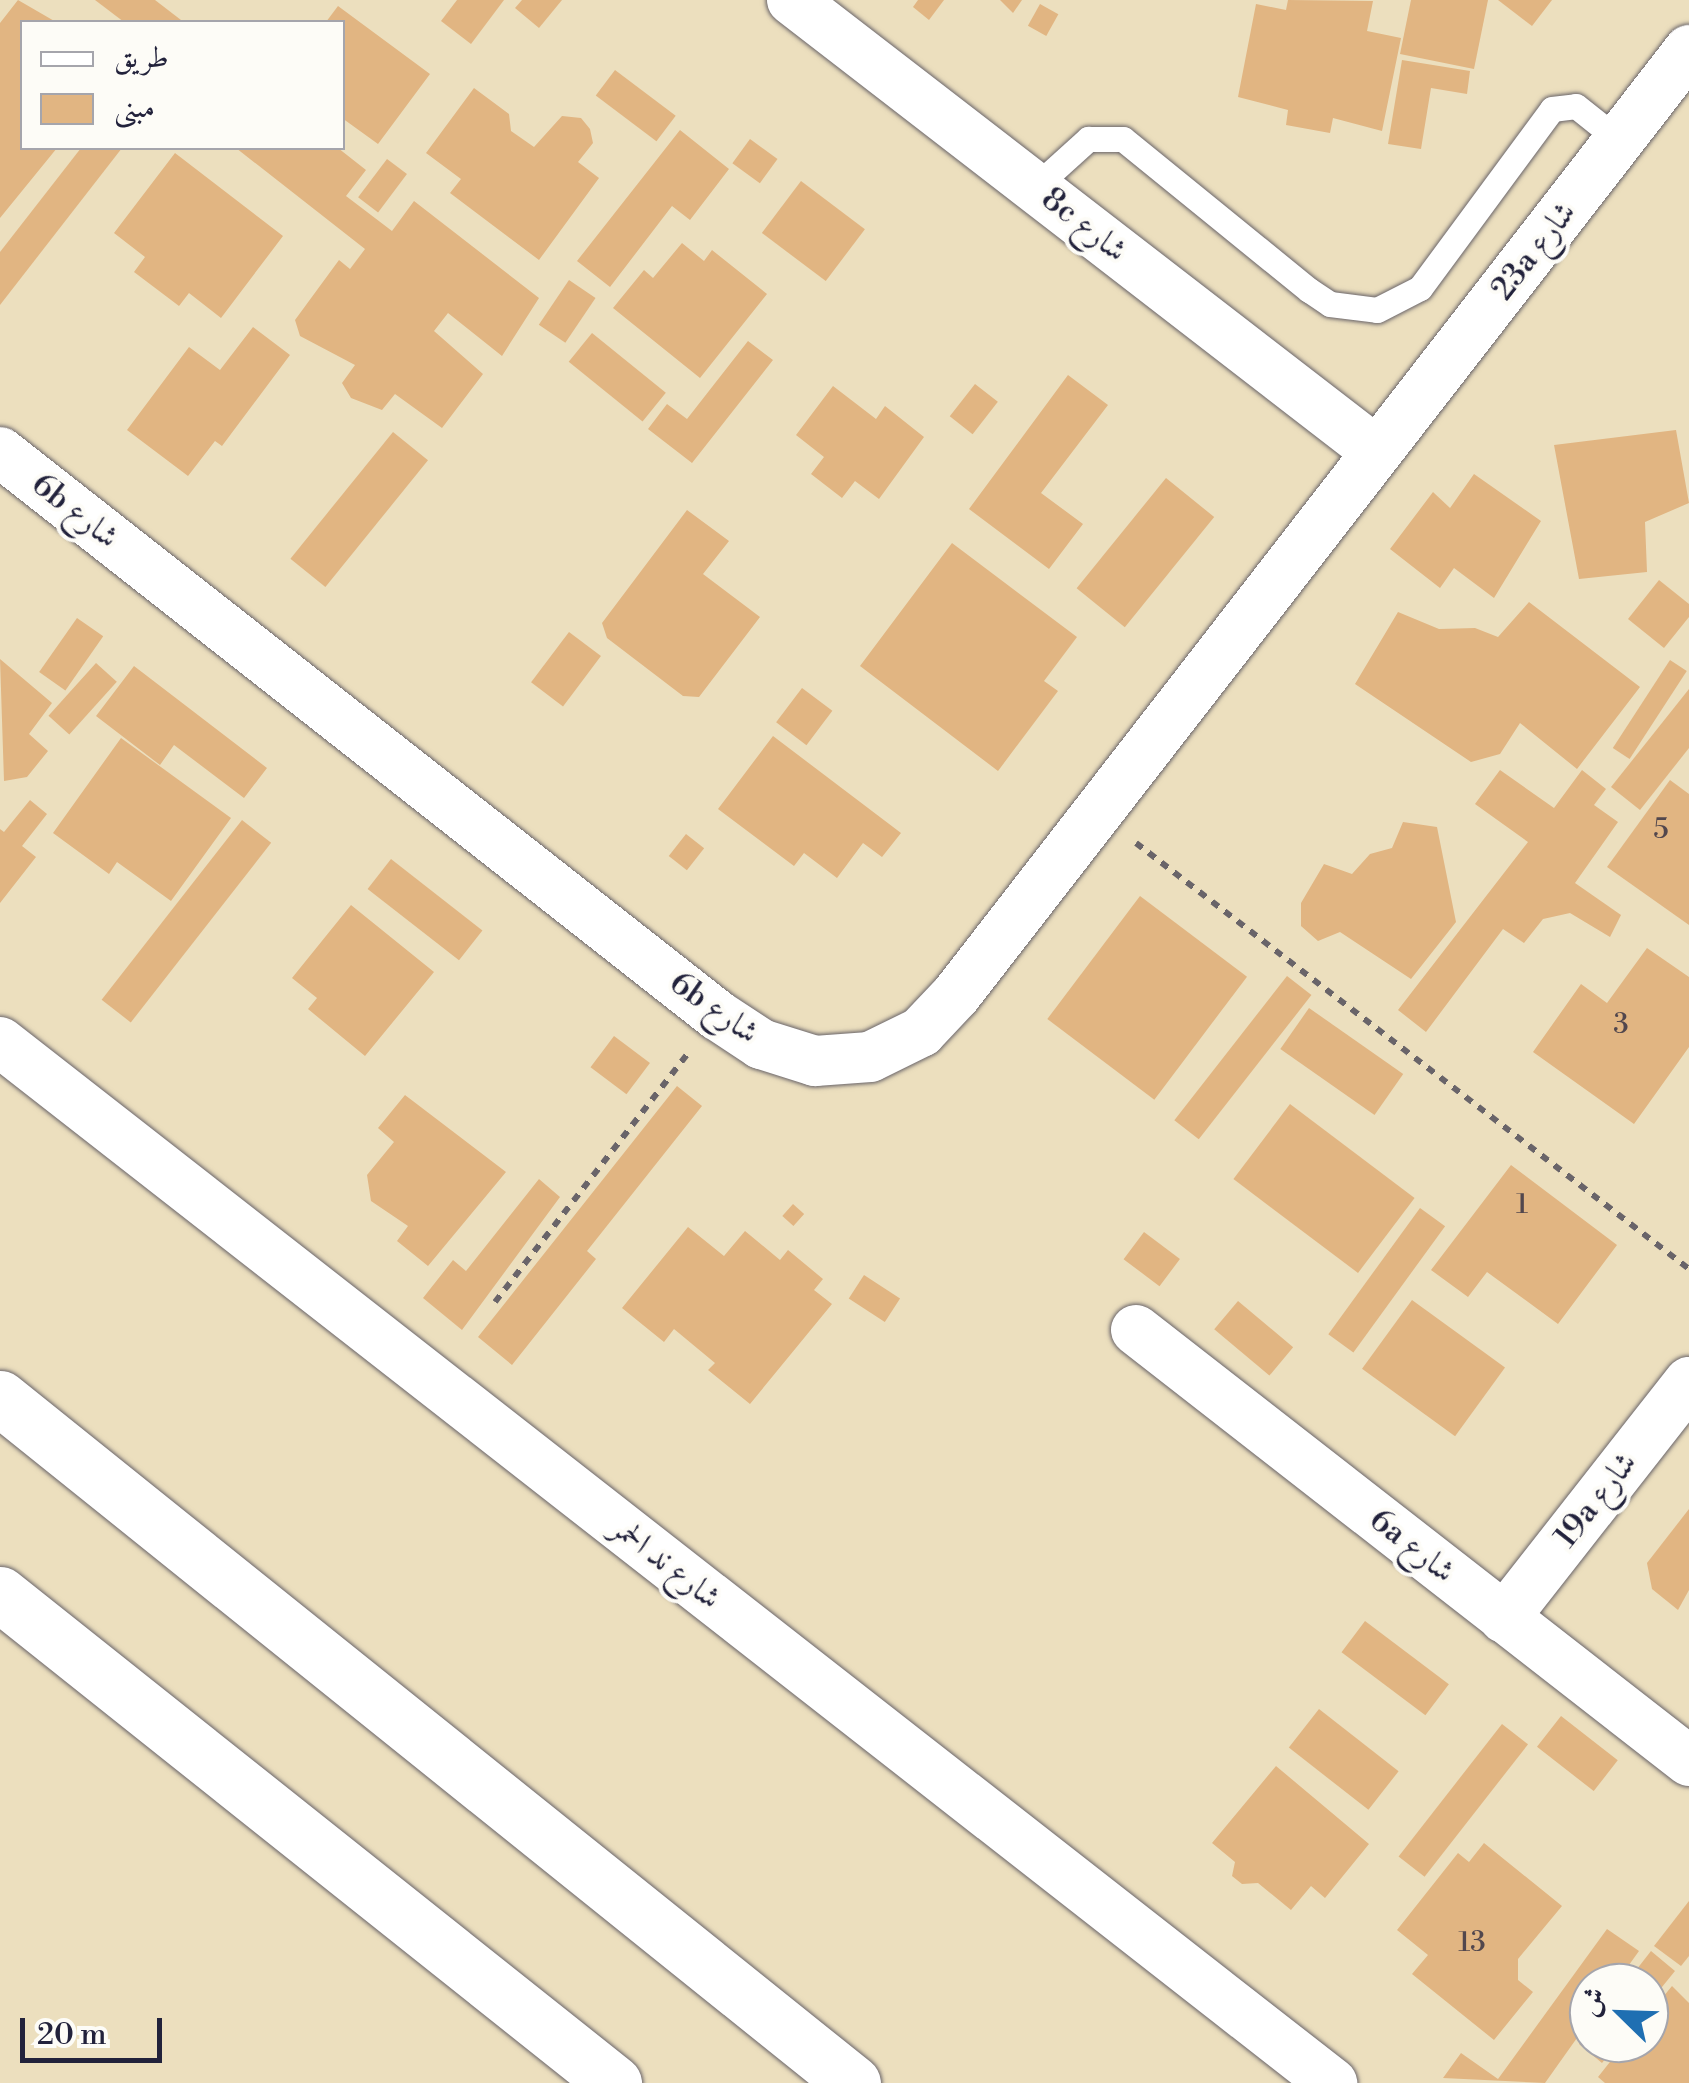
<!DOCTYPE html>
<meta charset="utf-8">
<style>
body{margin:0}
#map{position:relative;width:1689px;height:2083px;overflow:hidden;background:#ecdfbe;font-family:"Libre Bodoni",Amiri,serif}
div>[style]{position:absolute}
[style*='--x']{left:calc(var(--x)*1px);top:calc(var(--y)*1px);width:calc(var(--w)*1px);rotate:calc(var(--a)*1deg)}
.building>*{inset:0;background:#e1b582;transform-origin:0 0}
.path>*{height:6px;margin-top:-3px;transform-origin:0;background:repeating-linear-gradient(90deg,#696469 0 8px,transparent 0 16px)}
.roads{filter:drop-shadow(0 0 2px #696469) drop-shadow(0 0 2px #696469)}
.service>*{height:25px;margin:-12.5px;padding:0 12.5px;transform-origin:12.5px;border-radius:12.5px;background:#fff}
.minor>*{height:50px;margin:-25px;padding:0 25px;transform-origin:25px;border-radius:25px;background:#fff}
.primary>*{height:55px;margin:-27.5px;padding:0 27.5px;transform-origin:27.5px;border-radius:27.5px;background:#fff}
span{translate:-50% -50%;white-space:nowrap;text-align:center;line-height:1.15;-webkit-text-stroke:8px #fdfcf7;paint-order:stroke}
.number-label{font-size:28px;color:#52474d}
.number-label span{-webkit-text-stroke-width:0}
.street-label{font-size:32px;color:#22223b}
.legend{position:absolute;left:20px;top:20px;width:325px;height:130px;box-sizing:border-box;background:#fdfcf7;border:2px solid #a5a5ac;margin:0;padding:12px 18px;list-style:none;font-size:30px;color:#22223b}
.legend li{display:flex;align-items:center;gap:20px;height:50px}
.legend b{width:50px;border:2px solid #a5a5ac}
.north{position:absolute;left:1569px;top:1963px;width:100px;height:100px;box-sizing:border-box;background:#fdfcf7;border:2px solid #a5a5ac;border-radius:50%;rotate:293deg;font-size:28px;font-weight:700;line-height:40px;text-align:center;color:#22223b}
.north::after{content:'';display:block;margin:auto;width:35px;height:45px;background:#1f6fb2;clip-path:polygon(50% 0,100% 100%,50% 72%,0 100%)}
.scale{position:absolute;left:20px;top:2018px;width:142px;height:45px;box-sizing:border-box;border:5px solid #22223b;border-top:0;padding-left:12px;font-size:30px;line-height:35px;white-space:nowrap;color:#22223b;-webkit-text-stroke:8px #fdfcf7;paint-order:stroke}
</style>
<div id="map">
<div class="building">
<i style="clip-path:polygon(18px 0,56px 22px,22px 22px,22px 148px,57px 148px,0 218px,0 23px)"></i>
<i style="clip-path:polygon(95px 0,155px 0,181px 20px,124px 22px)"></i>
<i style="clip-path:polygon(457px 0,504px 0,471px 44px,441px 21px)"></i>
<i style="clip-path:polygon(522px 0,562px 0,539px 28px,515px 8px)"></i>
<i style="clip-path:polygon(918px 0,944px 0,929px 20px,913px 7px)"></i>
<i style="clip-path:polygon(1000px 0,1022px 0,1013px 13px)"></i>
<i style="clip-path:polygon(1288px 0,1373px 1px,1367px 31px,1401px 38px,1382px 131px,1333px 118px,1330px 133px,1286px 125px,1288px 110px,1238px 97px,1256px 4px,1286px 10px)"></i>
<i style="clip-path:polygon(1411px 0,1488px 0,1474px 69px,1400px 54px)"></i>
<i style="clip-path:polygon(1498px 0,1552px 0,1532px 26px)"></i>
<i style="left:1040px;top:4px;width:21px;height:25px;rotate:29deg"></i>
<i style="clip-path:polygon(338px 6px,430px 74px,378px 144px,342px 118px,342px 22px,326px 22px)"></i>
<i style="clip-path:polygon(1402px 60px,1470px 71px,1467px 94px,1431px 88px,1421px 149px,1388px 144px)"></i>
<i style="left:615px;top:70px;width:76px;height:32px;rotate:37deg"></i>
<i style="clip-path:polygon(474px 88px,509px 114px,511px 131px,534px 147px,562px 116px,581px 118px,590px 129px,593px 143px,578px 162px,599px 178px,539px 260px,450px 193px,461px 179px,426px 153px)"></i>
<i style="clip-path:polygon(680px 130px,729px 169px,690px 220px,672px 206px,610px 287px,577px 261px)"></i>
<i style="left:750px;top:139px;width:34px;height:30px;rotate:36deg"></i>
<i style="clip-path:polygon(81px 148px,122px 148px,0 305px,0 252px)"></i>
<i style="clip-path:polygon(236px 148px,338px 148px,366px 170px,346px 196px,392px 231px,414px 201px,539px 298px,502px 356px,448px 313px,434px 331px,483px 374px,442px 428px,395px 394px,382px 410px,351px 398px,342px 383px,355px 365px,300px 336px,295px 320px,339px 260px,350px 269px,365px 249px)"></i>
<i style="clip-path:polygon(175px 153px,283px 236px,221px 318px,189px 293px,179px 306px,134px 272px,145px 257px,114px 233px)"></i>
<i style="left:387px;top:159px;width:25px;height:48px;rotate:37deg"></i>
<i style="left:801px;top:181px;width:80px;height:65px;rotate:37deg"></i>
<i style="clip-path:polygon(682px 243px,704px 261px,712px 250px,767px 294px,700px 378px,613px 308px,644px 270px,653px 278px)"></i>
<i style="left:569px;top:280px;width:32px;height:54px;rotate:34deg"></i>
<i style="clip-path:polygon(253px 327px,290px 355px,222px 446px,215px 441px,188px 476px,127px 430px,189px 347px,220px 370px)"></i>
<i style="left:592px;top:333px;width:95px;height:37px;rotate:39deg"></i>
<i style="clip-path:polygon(748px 341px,773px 360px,692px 463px,648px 429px,667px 404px,687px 419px)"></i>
<i style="clip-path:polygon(1068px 375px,1108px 405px,1041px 493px,1083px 524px,1049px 569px,969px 509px)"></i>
<i style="left:975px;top:384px;width:29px;height:41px;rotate:38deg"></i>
<i style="clip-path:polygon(833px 386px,876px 419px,885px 406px,924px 437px,879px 499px,855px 481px,842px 498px,811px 474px,824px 457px,796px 435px)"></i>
<i style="clip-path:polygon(1676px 430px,1689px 503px,1645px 522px,1647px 572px,1579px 579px,1554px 445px)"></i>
<i style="left:393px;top:432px;width:45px;height:163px;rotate:39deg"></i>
<i style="clip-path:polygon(1474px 474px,1541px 521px,1494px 598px,1454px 568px,1440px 588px,1390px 549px,1433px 492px,1450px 508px)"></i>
<i style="left:1166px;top:478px;width:62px;height:142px;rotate:39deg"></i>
<i style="clip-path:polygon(687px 510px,729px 541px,703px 574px,760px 617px,699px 697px,683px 696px,607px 638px,602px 623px)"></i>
<i style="clip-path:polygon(952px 543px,1077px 637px,1044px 681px,1058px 691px,998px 771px,860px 666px)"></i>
<i style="clip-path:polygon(1659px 580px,1689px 604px,1689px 617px,1664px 648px,1628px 619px)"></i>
<i style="clip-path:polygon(1529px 602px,1640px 687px,1577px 769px,1520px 723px,1500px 754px,1471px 762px,1355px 684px,1398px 612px,1439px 629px,1475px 628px,1498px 637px)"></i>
<i style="left:77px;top:618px;width:32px;height:66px;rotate:35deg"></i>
<i style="left:569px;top:632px;width:40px;height:63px;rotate:37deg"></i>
<i style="clip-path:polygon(0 659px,52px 703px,29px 734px,48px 751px,27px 777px,4px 781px)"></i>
<i style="left:1670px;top:660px;width:20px;height:105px;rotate:33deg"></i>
<i style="left:96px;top:663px;width:28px;height:71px;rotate:42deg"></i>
<i style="clip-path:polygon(134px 666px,267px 768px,244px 798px,174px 745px,160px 765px,96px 716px)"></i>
<i style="left:802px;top:688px;width:38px;height:43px;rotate:37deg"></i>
<i style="clip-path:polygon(1689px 689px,1689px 748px,1640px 810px,1611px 787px)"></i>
<i style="clip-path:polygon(773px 736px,901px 833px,882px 857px,863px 843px,837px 878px,804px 853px,794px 866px,718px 809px)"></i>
<i style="clip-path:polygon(121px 738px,231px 818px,171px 901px,117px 862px,109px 874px,53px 833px)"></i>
<i style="clip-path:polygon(1500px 770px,1554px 808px,1582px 770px,1606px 789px,1594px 805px,1618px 822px,1575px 883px,1621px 915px,1610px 937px,1570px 913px,1543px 919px,1524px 943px,1503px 929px,1426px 1032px,1398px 1010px,1528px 842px,1475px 804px)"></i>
<i style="clip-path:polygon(1670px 780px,1689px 794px,1689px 925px,1607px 867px)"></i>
<i style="clip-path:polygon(30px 800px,47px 814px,22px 846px,36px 857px,0 903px,0 829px,4px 832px)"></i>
<i style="left:242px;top:820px;width:37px;height:228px;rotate:38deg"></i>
<i style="clip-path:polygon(1403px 822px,1437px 827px,1456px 922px,1411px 979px,1340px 932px,1318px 941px,1301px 926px,1301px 903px,1324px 864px,1352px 874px,1370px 854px,1392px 848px)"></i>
<i style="left:686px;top:834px;width:23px;height:28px;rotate:38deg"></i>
<i style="left:391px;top:859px;width:116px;height:38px;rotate:38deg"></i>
<i style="left:1140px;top:896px;width:134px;height:154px;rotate:37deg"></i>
<i style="clip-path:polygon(351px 905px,434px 972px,365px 1056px,308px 1009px,317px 998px,292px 978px)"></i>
<i style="clip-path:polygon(1647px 948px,1689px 977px,1689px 1047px,1634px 1124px,1533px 1052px,1581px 984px,1607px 1003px)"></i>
<i style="left:1287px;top:976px;width:31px;height:183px;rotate:38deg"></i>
<i style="left:1309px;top:1008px;width:115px;height:50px;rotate:35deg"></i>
<i style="left:614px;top:1036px;width:45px;height:39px;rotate:37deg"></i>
<i style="clip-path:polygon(677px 1086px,702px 1106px,587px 1251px,596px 1259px,512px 1365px,478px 1337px)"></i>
<i style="clip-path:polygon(405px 1095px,506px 1172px,428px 1266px,397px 1241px,408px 1226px,371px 1201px,367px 1175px,394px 1142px,378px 1128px)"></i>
<i style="left:1290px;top:1104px;width:156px;height:94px;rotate:37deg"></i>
<i style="clip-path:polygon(1511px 1165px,1617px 1245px,1558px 1324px,1487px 1272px,1468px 1297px,1431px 1270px)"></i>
<i style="clip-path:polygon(539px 1179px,560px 1197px,462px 1330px,423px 1298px,453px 1260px,466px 1271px)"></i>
<i style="left:793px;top:1204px;width:15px;height:16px;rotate:42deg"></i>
<i style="left:1420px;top:1208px;width:31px;height:156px;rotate:36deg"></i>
<i style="clip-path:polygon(688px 1227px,724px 1256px,745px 1231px,780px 1260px,788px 1250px,823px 1279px,814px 1290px,832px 1304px,750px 1404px,708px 1370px,715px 1363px,674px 1329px,664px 1342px,622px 1308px)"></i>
<i style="left:1144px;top:1232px;width:45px;height:34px;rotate:37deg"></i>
<i style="left:864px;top:1275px;width:43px;height:28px;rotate:33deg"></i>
<i style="left:1412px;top:1300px;width:115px;height:85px;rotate:36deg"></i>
<i style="left:1238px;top:1301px;width:72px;height:37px;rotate:40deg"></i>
<i style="clip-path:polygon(1689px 1509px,1689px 1590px,1678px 1610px,1652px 1589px,1647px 1563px)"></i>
<i style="left:1365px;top:1621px;width:105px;height:39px;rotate:37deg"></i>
<i style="left:1319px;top:1709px;width:101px;height:49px;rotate:38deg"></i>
<i style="left:1561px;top:1716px;width:72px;height:39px;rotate:38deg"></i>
<i style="left:1502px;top:1724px;width:33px;height:168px;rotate:38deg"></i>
<i style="clip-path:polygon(1276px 1766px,1369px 1844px,1325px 1898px,1311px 1886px,1291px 1910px,1258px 1883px,1242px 1884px,1232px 1876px,1235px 1862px,1212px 1843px)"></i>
<i style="clip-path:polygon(1484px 1843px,1562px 1906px,1518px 1959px,1518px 1980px,1533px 1992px,1494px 2040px,1412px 1974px,1428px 1955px,1397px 1930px,1458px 1853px,1469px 1862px)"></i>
<i style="clip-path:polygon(1689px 1901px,1689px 1956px,1681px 1966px,1654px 1946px)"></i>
<i style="clip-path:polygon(1607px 1929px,1639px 1951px,1616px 1983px,1589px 1983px,1589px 2021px,1545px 2083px,1443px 2078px,1461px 2053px,1498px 2079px)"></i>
<i style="clip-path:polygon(1651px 1951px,1675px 1971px,1649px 2003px,1649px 1983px,1626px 1983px)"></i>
<i style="clip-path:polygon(1672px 1986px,1689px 2003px,1689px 2083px,1605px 2083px,1598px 2077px,1625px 2043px,1649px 2043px,1649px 2014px)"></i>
<i style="clip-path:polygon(1589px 2031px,1589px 2043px,1618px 2043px,1602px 2063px,1579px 2044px)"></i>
</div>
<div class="path">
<i style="--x:1136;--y:843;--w:698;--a:37.61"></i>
<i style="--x:495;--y:1302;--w:316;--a:-52.2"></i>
</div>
<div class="roads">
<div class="service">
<i style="--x:1035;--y:187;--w:72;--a:-42.2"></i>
<i style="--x:1088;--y:139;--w:35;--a:0"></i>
<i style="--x:1123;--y:139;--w:240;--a:39.1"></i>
<i style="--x:1309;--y:290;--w:25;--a:34"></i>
<i style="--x:1330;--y:304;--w:47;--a:7.3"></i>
<i style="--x:1377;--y:310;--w:48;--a:-27.1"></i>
<i style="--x:1420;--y:288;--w:222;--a:-53.6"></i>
<i style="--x:1552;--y:109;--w:24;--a:-7"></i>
<i style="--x:1576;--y:106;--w:56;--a:38.5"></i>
</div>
<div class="minor">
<i style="--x:792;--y:0;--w:738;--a:37.68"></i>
<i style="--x:0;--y:452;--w:912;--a:38.14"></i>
<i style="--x:717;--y:1015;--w:53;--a:33.4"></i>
<i style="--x:761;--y:1044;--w:57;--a:17.5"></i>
<i style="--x:815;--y:1061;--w:55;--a:-4.2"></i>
<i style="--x:870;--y:1057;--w:57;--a:-26.1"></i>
<i style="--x:921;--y:1032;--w:51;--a:-46.6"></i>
<i style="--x:956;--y:995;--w:1196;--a:-52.2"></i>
<i style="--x:0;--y:1042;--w:1691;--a:38.01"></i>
<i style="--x:1136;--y:1330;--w:701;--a:37.93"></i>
<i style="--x:1504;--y:1618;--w:300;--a:-51.9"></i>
</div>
<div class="primary">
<i style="--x:0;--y:1398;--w:1094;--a:38.77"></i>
<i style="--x:0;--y:1594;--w:785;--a:38.53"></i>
</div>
</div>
<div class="number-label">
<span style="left:1661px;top:830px">5</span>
<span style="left:1621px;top:1025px">3</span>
<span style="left:1522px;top:1205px">1</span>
<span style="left:1472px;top:1943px">13</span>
</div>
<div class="street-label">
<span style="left:1084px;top:225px;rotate:38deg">8c شارع</span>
<span style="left:1534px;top:251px;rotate:-52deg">23a شارع</span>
<span style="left:75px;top:511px;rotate:38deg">6b شارع</span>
<span style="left:714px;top:1008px;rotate:35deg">6b شارع</span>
<span style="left:1596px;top:1500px;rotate:-52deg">19a شارع</span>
<span style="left:1412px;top:1546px;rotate:38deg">6a شارع</span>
<span style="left:666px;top:1563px;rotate:38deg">شارع ند الحمر</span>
</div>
<ul class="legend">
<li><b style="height:12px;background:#fff"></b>طريق</li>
<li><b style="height:28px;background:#e1b582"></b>مبنى</li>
</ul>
<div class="north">ش</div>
<div class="scale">20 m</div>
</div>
